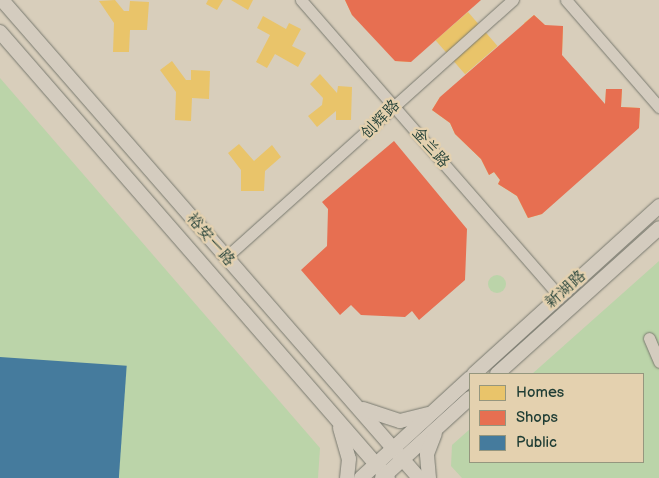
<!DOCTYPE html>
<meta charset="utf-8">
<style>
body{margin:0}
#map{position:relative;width:659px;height:478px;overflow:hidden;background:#d8cebb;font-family:"Balsamiq Sans","LXGW WenKai TC",sans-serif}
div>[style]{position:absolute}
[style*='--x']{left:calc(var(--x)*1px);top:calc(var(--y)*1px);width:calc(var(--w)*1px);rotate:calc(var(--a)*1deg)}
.green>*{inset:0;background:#bbd4a9}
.round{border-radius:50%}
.homes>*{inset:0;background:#e9c46a;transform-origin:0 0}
.shops>*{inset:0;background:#e76f51}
.public>*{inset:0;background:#457b9d;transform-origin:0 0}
.roads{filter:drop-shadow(0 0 1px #78796f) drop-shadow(0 0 1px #78796f)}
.minor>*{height:11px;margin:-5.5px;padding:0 5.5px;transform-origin:5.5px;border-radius:5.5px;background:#d4ccbf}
.major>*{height:14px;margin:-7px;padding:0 7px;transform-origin:7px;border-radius:7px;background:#d4ccbf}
span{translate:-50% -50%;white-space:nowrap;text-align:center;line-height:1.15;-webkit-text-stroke:5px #e4d1af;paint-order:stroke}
.street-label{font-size:16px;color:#1f3d34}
.legend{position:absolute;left:469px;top:373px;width:175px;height:90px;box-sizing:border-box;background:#e4d1af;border:1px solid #95967e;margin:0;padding:6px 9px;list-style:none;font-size:15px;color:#1f3d34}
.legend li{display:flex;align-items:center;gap:10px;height:25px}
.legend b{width:25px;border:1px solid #95967e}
</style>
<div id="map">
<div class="green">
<i style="clip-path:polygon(0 78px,320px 448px,318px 478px,0 478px)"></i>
<i style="clip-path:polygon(659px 261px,659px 478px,462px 478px,451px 466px,452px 445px,470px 429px,470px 462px,643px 462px,643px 374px,532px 374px)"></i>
<i class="round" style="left:488px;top:275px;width:18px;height:18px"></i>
</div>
<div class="homes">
<i style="clip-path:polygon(115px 0,124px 11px,129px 11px,130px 1px,149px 2px,147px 30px,130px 30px,129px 52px,113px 52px,114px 23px,99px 1px)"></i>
<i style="clip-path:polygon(208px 0,223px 0,217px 10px,206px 4px)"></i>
<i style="clip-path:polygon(231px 0,253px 0,248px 10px)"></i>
<i style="clip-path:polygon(345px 0,362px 0,365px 9px,352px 15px)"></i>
<i style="clip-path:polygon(386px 5px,393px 6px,409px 24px,432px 25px,430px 45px,412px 44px,411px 62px,395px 61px,396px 35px,380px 16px)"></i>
<i style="left:468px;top:12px;width:45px;height:43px;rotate:49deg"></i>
<i style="clip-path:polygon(534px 15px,548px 28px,563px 26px,562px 55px,548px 50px,533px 62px,523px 60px,522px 52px,534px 34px,524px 23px)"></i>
<i style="clip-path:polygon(263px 16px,286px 29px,289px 23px,301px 29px,292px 46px,306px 53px,298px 67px,275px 54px,267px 68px,256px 62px,270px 35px,257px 28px)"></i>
<i style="clip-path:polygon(172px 61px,186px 80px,191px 80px,191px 70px,210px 71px,209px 99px,192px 98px,191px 121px,175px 120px,176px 92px,160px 70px)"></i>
<i style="clip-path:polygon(320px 74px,337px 93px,338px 86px,352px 87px,351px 120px,336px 120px,336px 111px,317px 127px,308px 116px,322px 105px,323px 98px,310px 84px)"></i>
<i style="clip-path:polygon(606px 89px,622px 89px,621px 107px,640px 108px,639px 128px,617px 127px,593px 144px,586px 134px,605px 114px)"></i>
<i style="clip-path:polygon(465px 91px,480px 107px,464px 117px,474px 135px,485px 143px,498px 128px,512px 144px,495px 153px,504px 173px,526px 184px,544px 168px,555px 171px,555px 181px,537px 198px,542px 214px,528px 218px,517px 196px,498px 184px,500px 180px,494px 172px,489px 175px,481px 159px,455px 134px,450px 123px,432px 110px,440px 97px,455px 106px)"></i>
<i style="clip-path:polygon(239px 144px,254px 161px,272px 145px,281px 157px,265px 171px,264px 191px,241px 191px,241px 170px,228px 153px)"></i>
<i style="clip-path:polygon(394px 144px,414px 168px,405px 174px,413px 183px,389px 203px,371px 181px,382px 172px,373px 161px)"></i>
<i style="clip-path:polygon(435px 210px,450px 210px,449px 229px,466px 230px,465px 252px,447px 251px,446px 275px,430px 289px,440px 301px,423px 315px,412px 302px,397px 315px,387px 304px,404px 290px,396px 280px,410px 268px,419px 280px,432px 269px,433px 250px,418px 250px,419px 231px,434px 232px)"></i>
<i style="clip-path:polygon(337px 258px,353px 276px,362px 267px,373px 280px,360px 288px,374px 305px,367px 311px,362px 312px,353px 301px,341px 312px,321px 290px,333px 280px,341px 288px,344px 286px,327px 267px)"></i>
</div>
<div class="shops">
<i style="clip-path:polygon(345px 0,481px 0,411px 62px,395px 61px,352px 15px)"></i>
<i style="clip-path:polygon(534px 15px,545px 25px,563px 26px,562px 55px,605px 104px,606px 89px,622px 89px,621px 107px,640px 108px,639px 128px,542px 214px,528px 218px,517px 196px,498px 184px,500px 180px,494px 172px,489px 175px,481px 159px,455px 134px,450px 123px,432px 110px,440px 97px)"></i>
<i style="clip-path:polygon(394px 141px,467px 229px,465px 280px,419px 320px,412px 311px,405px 317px,361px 315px,351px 305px,340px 315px,301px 270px,327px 246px,328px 209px,322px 202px)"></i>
</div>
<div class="public">
<i style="left:0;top:357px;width:127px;height:121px;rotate:4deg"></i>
</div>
<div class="roads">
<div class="minor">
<i style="--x:301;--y:0;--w:393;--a:48.9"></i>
<i style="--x:566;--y:0;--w:142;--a:49"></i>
<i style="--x:225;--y:258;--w:387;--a:-41.9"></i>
<i style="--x:649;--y:338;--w:26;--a:67"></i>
</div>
<div class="major">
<i style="--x:2;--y:0;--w:634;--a:48.9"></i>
<i style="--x:0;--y:32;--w:591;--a:48.98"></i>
<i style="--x:474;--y:374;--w:250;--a:-42.2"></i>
<i style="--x:497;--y:374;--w:218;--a:-42"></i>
<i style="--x:363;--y:409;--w:39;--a:18"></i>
<i style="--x:400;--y:421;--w:29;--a:-14"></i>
<i style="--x:340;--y:428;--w:32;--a:74"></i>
<i style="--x:349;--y:459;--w:19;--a:96"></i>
<i style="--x:361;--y:478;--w:148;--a:-42.5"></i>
<i style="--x:382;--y:478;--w:119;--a:-42.3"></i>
<i style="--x:429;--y:478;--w:24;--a:-95"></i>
<i style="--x:427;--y:454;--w:22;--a:-69"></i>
</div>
</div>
<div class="street-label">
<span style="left:381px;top:120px;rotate:-46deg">创辉路</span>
<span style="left:430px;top:148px;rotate:49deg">金兰路</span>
<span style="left:210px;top:240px;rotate:49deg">裕安一路</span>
<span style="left:566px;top:290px;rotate:-42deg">新湖路</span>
</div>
<ul class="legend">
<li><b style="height:14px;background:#e9c46a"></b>Homes</li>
<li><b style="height:14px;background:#e76f51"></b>Shops</li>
<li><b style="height:14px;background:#457b9d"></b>Public</li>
</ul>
</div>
